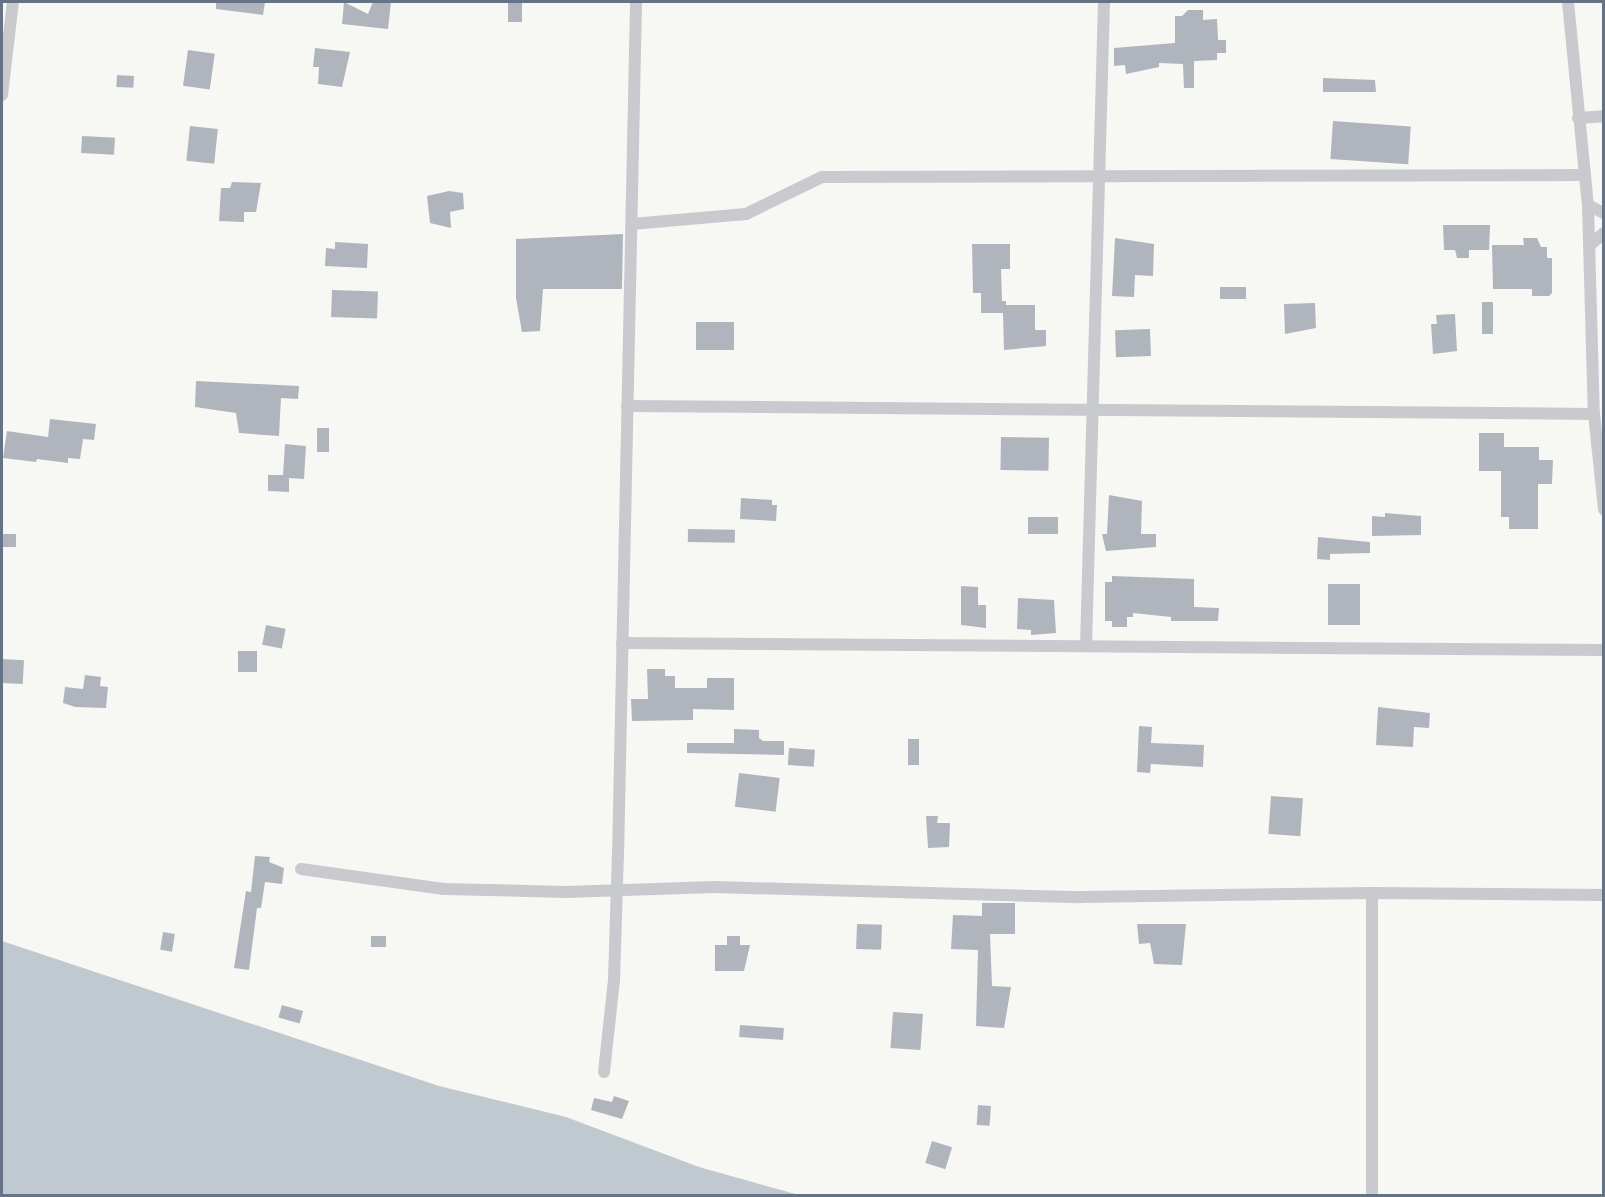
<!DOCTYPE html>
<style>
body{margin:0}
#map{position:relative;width:1605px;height:1197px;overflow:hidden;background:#f7f8f4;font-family:"Alegreya Sans",sans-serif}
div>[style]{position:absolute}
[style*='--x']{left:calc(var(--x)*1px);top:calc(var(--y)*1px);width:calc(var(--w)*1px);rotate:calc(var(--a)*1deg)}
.water>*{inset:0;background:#c1c9d0}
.building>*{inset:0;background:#b0b5bd;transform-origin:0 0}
.street>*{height:12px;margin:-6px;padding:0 6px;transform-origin:6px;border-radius:6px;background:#c8cace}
span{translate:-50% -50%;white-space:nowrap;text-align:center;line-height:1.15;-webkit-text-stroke:6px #fff;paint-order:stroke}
.frame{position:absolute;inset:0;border:3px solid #667386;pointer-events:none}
</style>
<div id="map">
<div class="water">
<i style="clip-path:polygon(2px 941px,439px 1086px,566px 1117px,699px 1167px,799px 1195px,2px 1195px)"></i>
</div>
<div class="building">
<i style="clip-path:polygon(216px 2px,265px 2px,263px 15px,216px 9px)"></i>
<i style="clip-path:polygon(344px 2px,368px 14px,373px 2px,391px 2px,388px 29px,342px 24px)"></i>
<i style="left:508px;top:2px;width:14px;height:20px"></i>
<i style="clip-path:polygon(1188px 10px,1203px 10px,1203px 20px,1217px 19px,1218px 40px,1226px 40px,1226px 53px,1217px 53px,1217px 60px,1194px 61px,1194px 88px,1184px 88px,1183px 64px,1159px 63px,1159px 67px,1126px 74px,1125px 65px,1114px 66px,1114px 48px,1175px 43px,1175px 16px,1182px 16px)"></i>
<i style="clip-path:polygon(315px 48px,350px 52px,342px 87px,318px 84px,319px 67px,313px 67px)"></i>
<i style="left:188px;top:50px;width:27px;height:36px;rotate:8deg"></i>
<i style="left:117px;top:75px;width:17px;height:12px;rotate:3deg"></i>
<i style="clip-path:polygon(1323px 78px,1375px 80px,1376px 92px,1323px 92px)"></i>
<i style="left:1333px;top:121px;width:78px;height:38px;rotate:4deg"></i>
<i style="left:190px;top:126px;width:28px;height:35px;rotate:6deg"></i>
<i style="left:82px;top:136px;width:33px;height:17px;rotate:3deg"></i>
<i style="clip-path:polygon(232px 182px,261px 183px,256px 212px,244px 212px,244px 222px,219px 221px,221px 188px,230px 188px)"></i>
<i style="clip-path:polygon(449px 191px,463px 193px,464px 209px,450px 212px,451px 228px,430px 223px,427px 196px)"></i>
<i style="clip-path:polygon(1443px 225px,1490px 225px,1489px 250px,1469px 250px,1469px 258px,1457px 258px,1455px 250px,1444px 250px)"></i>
<i style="clip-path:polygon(623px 234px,622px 289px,543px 289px,540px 331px,522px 332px,516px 298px,516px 239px)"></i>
<i style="clip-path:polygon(1115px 238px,1154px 244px,1153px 276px,1135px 275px,1134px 297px,1112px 296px)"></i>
<i style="clip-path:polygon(1523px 238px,1537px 238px,1541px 247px,1547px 247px,1547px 258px,1552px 258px,1552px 293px,1549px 296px,1532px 296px,1532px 289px,1493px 289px,1492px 245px,1524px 245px)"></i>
<i style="clip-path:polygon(335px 242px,368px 244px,367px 268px,325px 266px,326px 248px,335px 249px)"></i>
<i style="clip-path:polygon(972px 244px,1010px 244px,1010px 269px,1001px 269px,1002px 301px,1006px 301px,1006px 305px,1035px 305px,1035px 330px,1046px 330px,1046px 346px,1004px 350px,1003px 313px,981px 313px,981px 293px,973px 293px)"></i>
<i style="left:1220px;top:287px;width:26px;height:12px"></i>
<i style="left:332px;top:290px;width:46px;height:27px;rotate:2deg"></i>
<i style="left:1482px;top:302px;width:11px;height:32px"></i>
<i style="clip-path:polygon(1315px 303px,1316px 328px,1285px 334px,1284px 304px)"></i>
<i style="clip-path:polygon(1455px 314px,1457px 351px,1433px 354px,1431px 324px,1437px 324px,1436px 315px)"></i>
<i style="left:696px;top:322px;width:38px;height:28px"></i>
<i style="left:1150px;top:329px;width:27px;height:35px;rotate:88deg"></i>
<i style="clip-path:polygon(196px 381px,299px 386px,298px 399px,281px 398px,279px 436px,239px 433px,236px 413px,195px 407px)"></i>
<i style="clip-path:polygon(50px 419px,96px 424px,94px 440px,83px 439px,80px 459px,68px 458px,68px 463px,37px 459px,36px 462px,3px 458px,7px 431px,48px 437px)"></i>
<i style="left:317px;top:428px;width:12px;height:24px"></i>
<i style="clip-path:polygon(1479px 433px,1504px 433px,1504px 447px,1539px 447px,1539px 460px,1553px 460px,1552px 484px,1538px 484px,1538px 529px,1509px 529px,1509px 517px,1501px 517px,1501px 471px,1479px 471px)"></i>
<i style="left:1001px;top:437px;width:48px;height:33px;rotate:1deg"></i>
<i style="clip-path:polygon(285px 444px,306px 446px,304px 479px,289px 478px,289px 492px,268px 491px,268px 475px,283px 475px)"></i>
<i style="clip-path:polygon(1109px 495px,1142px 501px,1141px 534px,1156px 534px,1156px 547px,1106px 551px,1102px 534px,1107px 534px)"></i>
<i style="clip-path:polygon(741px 498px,772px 500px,772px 505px,777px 505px,776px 521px,740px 519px)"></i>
<i style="clip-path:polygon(1385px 513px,1421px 516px,1421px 535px,1372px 536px,1372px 516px,1385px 517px)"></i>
<i style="left:1028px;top:517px;width:30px;height:17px"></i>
<i style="left:688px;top:529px;width:47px;height:13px;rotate:1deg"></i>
<i style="left:2px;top:534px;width:14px;height:13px"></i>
<i style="clip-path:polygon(1318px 537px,1370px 542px,1370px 553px,1330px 554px,1330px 560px,1317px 559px)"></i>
<i style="clip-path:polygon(1112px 576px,1194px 579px,1194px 607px,1219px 608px,1218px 621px,1171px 621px,1171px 617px,1133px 613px,1133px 617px,1127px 617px,1127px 627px,1112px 627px,1112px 621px,1105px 621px,1105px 582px,1112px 582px)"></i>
<i style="left:1328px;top:584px;width:32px;height:41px"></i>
<i style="clip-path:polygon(961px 586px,978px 587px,978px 605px,986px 605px,986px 628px,961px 625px)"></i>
<i style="clip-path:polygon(1018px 598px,1054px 600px,1056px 633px,1031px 635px,1031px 630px,1017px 629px)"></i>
<i style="left:266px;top:625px;width:20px;height:20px;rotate:11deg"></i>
<i style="left:238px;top:651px;width:19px;height:21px"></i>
<i style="left:2px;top:659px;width:22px;height:24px;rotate:3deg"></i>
<i style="clip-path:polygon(647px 669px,665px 669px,665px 676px,675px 676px,675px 688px,707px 688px,707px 678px,734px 678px,734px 710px,693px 709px,693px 720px,632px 721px,631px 699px,648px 699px)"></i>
<i style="clip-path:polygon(85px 675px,101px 677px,100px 686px,108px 687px,106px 708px,75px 707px,63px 703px,65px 687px,83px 689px)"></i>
<i style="clip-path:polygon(1378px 707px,1430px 713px,1429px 728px,1414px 727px,1413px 747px,1376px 745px)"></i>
<i style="clip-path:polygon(1139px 726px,1152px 727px,1151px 743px,1204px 745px,1203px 767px,1151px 764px,1150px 773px,1137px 772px)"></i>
<i style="clip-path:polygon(734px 729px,759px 730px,759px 738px,763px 741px,784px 741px,784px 755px,687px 753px,687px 743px,734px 743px)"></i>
<i style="left:908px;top:739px;width:11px;height:26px"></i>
<i style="left:789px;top:748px;width:26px;height:17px;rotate:4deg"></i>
<i style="left:739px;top:773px;width:41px;height:34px;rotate:7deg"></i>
<i style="left:1271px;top:796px;width:32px;height:38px;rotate:4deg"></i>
<i style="clip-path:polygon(926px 816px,938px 816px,937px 823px,950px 823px,949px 847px,928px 848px)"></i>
<i style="clip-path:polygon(255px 856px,270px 857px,269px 862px,284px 868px,282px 884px,265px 882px,261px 908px,257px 908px,249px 970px,234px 968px,246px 891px,251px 892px)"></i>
<i style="clip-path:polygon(982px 903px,1015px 903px,1015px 934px,990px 934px,992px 986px,1011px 987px,1004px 1028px,976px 1026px,978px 950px,951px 949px,953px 915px,982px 916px)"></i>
<i style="left:857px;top:924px;width:25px;height:25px;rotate:2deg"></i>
<i style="clip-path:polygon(1137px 924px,1186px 924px,1182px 965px,1154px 964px,1150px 943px,1139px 944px)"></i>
<i style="left:163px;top:932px;width:12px;height:18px;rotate:9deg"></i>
<i style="left:371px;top:936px;width:15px;height:11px"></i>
<i style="clip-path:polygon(727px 936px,740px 936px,740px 945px,750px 945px,744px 971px,715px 971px,715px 945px,727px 945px)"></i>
<i style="left:282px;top:1005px;width:22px;height:13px;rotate:16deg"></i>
<i style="left:893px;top:1012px;width:30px;height:36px;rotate:4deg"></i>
<i style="left:740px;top:1025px;width:44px;height:12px;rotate:4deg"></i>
<i style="clip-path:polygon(614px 1096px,629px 1101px,622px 1119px,591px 1110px,594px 1098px,612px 1102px)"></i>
<i style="left:978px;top:1105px;width:13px;height:20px;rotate:4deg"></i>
<i style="left:932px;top:1141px;width:21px;height:23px;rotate:17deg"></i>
</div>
<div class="street">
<i style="--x:1568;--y:2;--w:204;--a:84.4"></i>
<i style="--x:1588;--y:205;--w:209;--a:88.4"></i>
<i style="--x:1594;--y:414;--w:96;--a:84"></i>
<i style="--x:2;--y:95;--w:94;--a:-83.3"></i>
<i style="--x:1578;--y:118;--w:26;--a:-4"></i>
<i style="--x:1588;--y:205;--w:18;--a:27"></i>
<i style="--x:632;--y:224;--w:114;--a:-5"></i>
<i style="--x:746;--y:214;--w:85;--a:-26"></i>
<i style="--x:822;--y:177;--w:763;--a:-0.15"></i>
<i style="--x:1589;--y:246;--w:20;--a:-41"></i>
<i style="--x:627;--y:406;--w:967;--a:0.47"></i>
<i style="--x:622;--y:643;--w:982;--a:0.41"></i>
<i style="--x:1086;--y:646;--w:644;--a:-88.4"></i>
<i style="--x:301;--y:869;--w:144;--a:8"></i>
<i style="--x:444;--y:889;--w:122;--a:1.4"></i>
<i style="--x:566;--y:892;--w:148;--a:-1.9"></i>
<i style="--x:714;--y:887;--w:367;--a:1.6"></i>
<i style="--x:1081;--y:897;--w:291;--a:-0.8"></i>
<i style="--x:1372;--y:893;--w:232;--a:0.5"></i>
<i style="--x:1372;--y:893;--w:303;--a:90"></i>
<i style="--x:604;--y:1072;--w:93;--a:-83.8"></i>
<i style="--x:614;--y:980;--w:124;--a:-88.2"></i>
<i style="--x:618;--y:856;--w:854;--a:-88.79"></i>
</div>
<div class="frame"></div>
</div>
